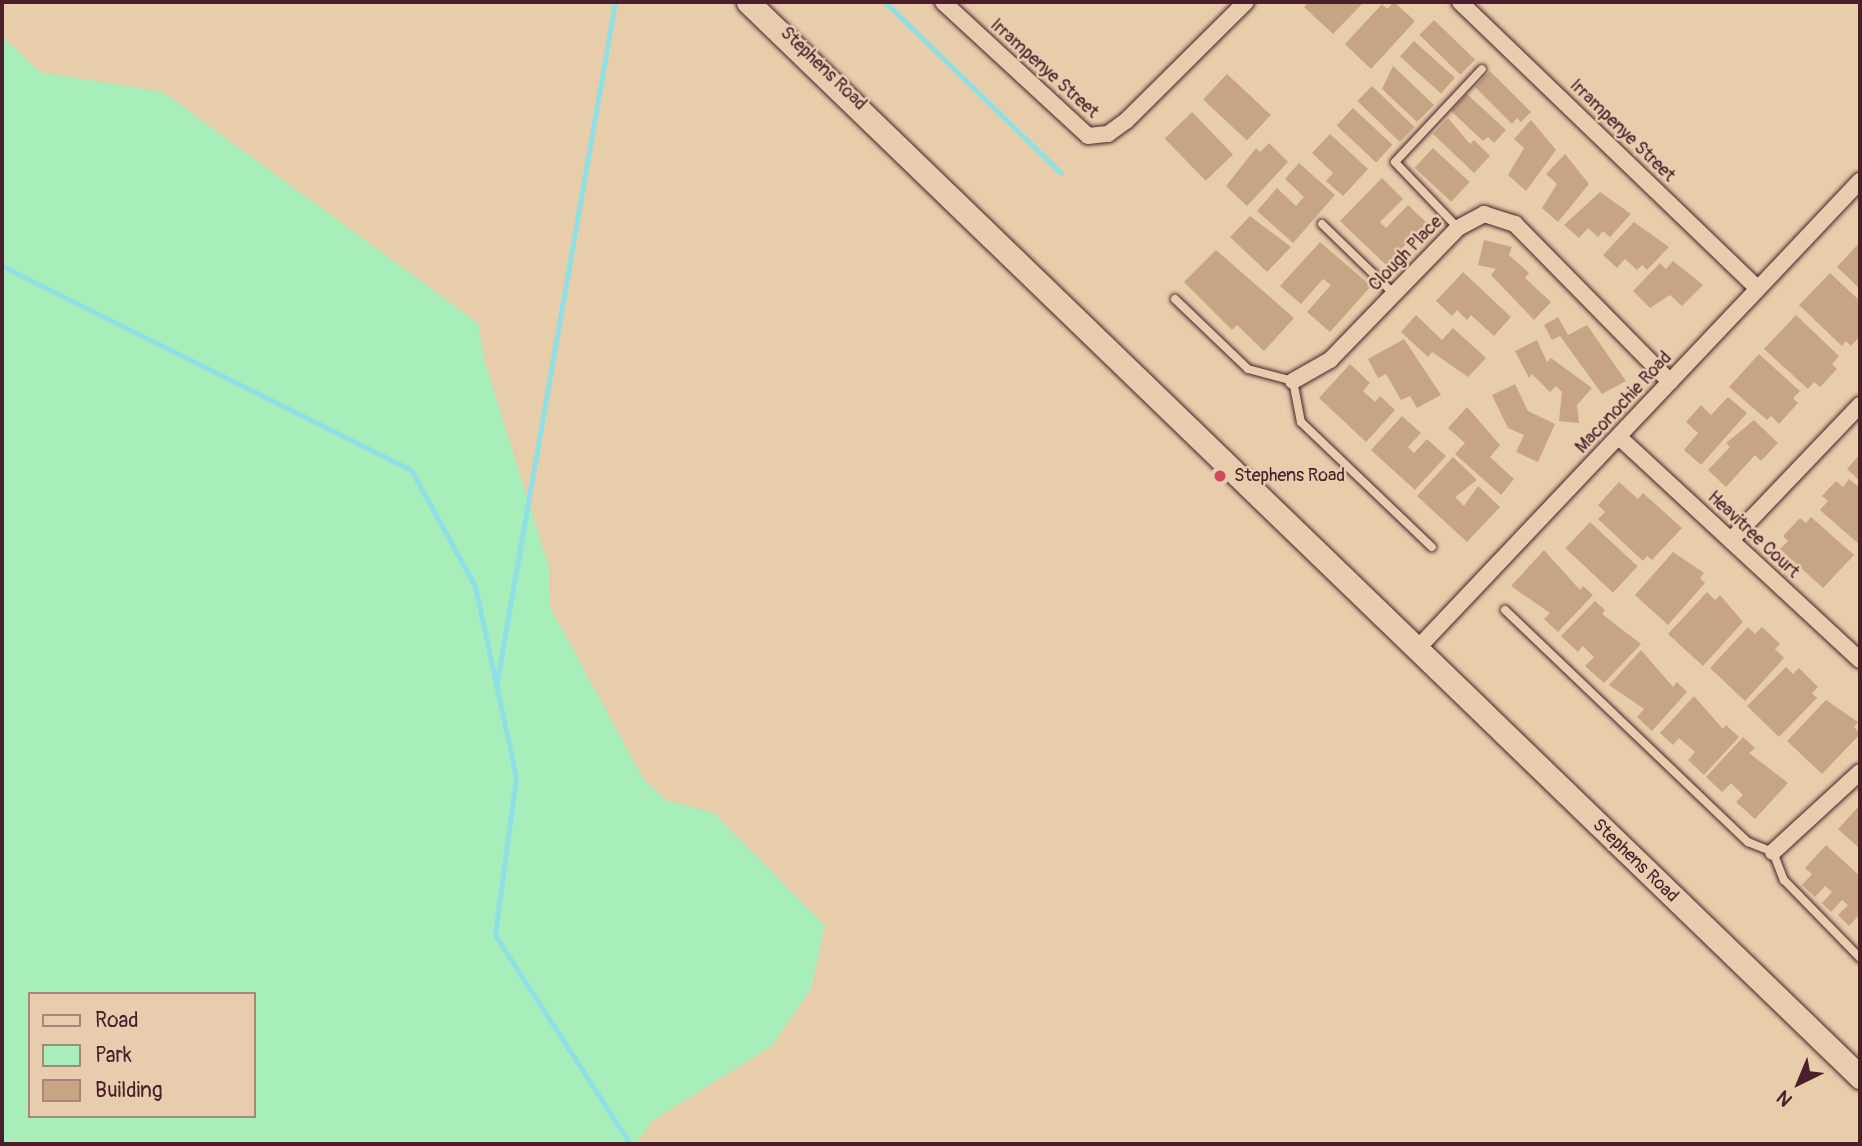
<!DOCTYPE html>
<style>
body{margin:0}
#map{position:relative;width:1862px;height:1146px;overflow:hidden;background:#e8cdab;font-family:Pangolin,sans-serif}
div>[style]{position:absolute}
[style*='--x']{left:calc(var(--x)*1px);top:calc(var(--y)*1px);width:calc(var(--w)*1px);rotate:calc(var(--a)*1deg)}
.green>*{inset:0;background:#a7eeba}
.stream>*{height:5px;margin:-2.5px;padding:0 2.5px;transform-origin:2.5px;border-radius:2.5px;background:#8ee0e4}
.building>*{inset:0;background:#c7a584;transform-origin:0 0}
.roads{filter:drop-shadow(0 0 2px #4a1f2b) drop-shadow(0 0 2px #4a1f2b)}
.lane>*{height:8px;margin:-4px;padding:0 4px;transform-origin:4px;border-radius:4px;background:#e7ccae}
.street>*{height:16px;margin:-8px;padding:0 8px;transform-origin:8px;border-radius:8px;background:#e7ccae}
.secondary>*{height:23px;margin:-11.5px;padding:0 11.5px;transform-origin:11.5px;border-radius:11.5px;background:#e7ccae}
.dots>*{width:19px;height:19px;translate:-50% -50%;box-sizing:border-box;border:4px solid #e7ccae;border-radius:50%}
span{translate:-50% -50%;white-space:nowrap;text-align:center;line-height:1.15;-webkit-text-stroke:5px #e7ccae;paint-order:stroke}
.street-label{font-size:18px;color:#4a1f2b}
.poi-label{font-size:18px;color:#4a1f2b}
.left{translate:0 -50%;text-align:left}
.frame{position:absolute;inset:0;border:4px solid #4a1f2b;pointer-events:none}
.legend{position:absolute;left:28px;top:992px;width:228px;height:126px;box-sizing:border-box;background:#e7ccae;border:2px solid #a8877a;margin:0;padding:9px 12px;list-style:none;font-size:21px;color:#4a1f2b}
.legend li{display:flex;align-items:center;gap:14px;height:35px}
.legend b{width:35px;border:2px solid #a8877a}
.north{position:absolute;left:1764px;top:1048px;width:70px;height:70px;-webkit-text-stroke:5px #e7ccae;paint-order:stroke;rotate:223deg;font-size:19px;font-weight:700;line-height:28px;text-align:center;color:#4a1f2b}
.north::after{content:'';display:block;margin:auto;width:24px;height:32px;background:#4a1f2b;clip-path:polygon(50% 0,100% 100%,50% 72%,0 100%)}
</style>
<div id="map">
<div class="green">
<i style="clip-path:polygon(evenodd,2px 36px,40px 72px,163px 92px,478px 323px,484px 359px,549px 567px,550px 607px,644px 780px,666px 800px,714px 813px,825px 926px,811px 989px,772px 1046px,652px 1121px,636px 1144px,2px 1144px,2px 36px,30px 994px,254px 994px,254px 1116px,30px 1116px,30px 994px)"></i>
</div>
<div class="stream">
<i style="--x:885;--y:2;--w:245;--a:44.2"></i>
<i style="--x:2;--y:266;--w:457;--a:26.5"></i>
<i style="--x:411;--y:470;--w:132;--a:61.1"></i>
<i style="--x:475;--y:586;--w:195;--a:77.9"></i>
<i style="--x:516;--y:777;--w:159;--a:97.6"></i>
<i style="--x:495;--y:935;--w:249;--a:57.1"></i>
<i style="--x:497;--y:681;--w:689;--a:-80.14"></i>
</div>
<div class="building">
<i style="clip-path:polygon(1309px 2px,1364px 2px,1333px 34px,1304px 7px)"></i>
<i style="clip-path:polygon(1394px 2px,1415px 21px,1371px 69px,1345px 44px,1382px 4px,1387px 9px)"></i>
<i style="left:1434px;top:20px;width:57px;height:21px;rotate:44deg"></i>
<i style="left:1414px;top:41px;width:55px;height:21px;rotate:42deg"></i>
<i style="clip-path:polygon(1393px 66px,1434px 105px,1417px 122px,1382px 89px)"></i>
<i style="clip-path:polygon(1490px 71px,1531px 112px,1521px 122px,1517px 118px,1512px 124px,1475px 87px)"></i>
<i style="left:1227px;top:74px;width:60px;height:35px;rotate:43deg"></i>
<i style="left:1372px;top:86px;width:59px;height:21px;rotate:44deg"></i>
<i style="clip-path:polygon(1467px 94px,1506px 130px,1494px 143px,1488px 137px,1483px 141px,1451px 111px)"></i>
<i style="left:1353px;top:108px;width:54px;height:24px;rotate:43deg"></i>
<i style="left:1192px;top:112px;width:59px;height:38px;rotate:46deg"></i>
<i style="clip-path:polygon(1448px 118px,1470px 144px,1474px 140px,1490px 156px,1474px 173px,1433px 134px)"></i>
<i style="clip-path:polygon(1531px 120px,1556px 150px,1526px 191px,1508px 175px,1524px 148px,1514px 139px)"></i>
<i style="clip-path:polygon(1330px 134px,1368px 169px,1343px 196px,1326px 181px,1333px 173px,1312px 153px)"></i>
<i style="clip-path:polygon(1269px 143px,1288px 162px,1247px 206px,1226px 186px,1256px 148px,1260px 152px)"></i>
<i style="left:1433px;top:148px;width:50px;height:27px;rotate:43deg"></i>
<i style="clip-path:polygon(1565px 154px,1589px 184px,1558px 222px,1542px 208px,1557px 184px,1546px 174px)"></i>
<i style="clip-path:polygon(1299px 163px,1335px 195px,1293px 243px,1257px 211px,1277px 188px,1296px 206px,1304px 197px,1285px 179px)"></i>
<i style="clip-path:polygon(1382px 178px,1403px 199px,1380px 222px,1386px 228px,1408px 205px,1427px 223px,1386px 265px,1340px 221px)"></i>
<i style="clip-path:polygon(1600px 192px,1631px 214px,1610px 237px,1603px 231px,1598px 237px,1588px 228px,1579px 238px,1564px 225px)"></i>
<i style="clip-path:polygon(1250px 216px,1291px 247px,1267px 272px,1230px 237px)"></i>
<i style="clip-path:polygon(1634px 222px,1669px 247px,1647px 270px,1642px 265px,1637px 270px,1625px 259px,1617px 268px,1603px 255px)"></i>
<i style="clip-path:polygon(1484px 240px,1512px 247px,1509px 255px,1529px 273px,1525px 278px,1551px 302px,1534px 320px,1491px 275px,1496px 269px,1478px 265px)"></i>
<i style="clip-path:polygon(1320px 242px,1371px 286px,1330px 332px,1307px 312px,1331px 285px,1323px 279px,1301px 304px,1280px 286px)"></i>
<i style="clip-path:polygon(1860px 242px,1860px 289px,1837px 267px)"></i>
<i style="clip-path:polygon(1216px 250px,1294px 318px,1264px 351px,1237px 325px,1232px 330px,1184px 282px)"></i>
<i style="clip-path:polygon(1673px 261px,1703px 285px,1682px 306px,1670px 295px,1650px 308px,1633px 291px,1660px 263px,1666px 269px)"></i>
<i style="clip-path:polygon(1463px 272px,1511px 317px,1494px 336px,1471px 315px,1467px 320px,1457px 310px,1452px 316px,1436px 301px)"></i>
<i style="clip-path:polygon(1830px 273px,1860px 301px,1860px 336px,1851px 346px,1846px 341px,1842px 346px,1799px 305px)"></i>
<i style="clip-path:polygon(1416px 315px,1442px 340px,1453px 328px,1486px 358px,1468px 377px,1432px 352px,1428px 357px,1401px 332px)"></i>
<i style="clip-path:polygon(1796px 315px,1839px 356px,1832px 364px,1837px 369px,1820px 387px,1814px 382px,1808px 389px,1764px 349px)"></i>
<i style="clip-path:polygon(1558px 317px,1568px 335px,1587px 325px,1626px 381px,1602px 394px,1560px 336px,1552px 340px,1544px 325px)"></i>
<i style="clip-path:polygon(1404px 339px,1441px 395px,1417px 408px,1410px 396px,1401px 400px,1386px 374px,1378px 378px,1368px 359px)"></i>
<i style="clip-path:polygon(1537px 340px,1547px 362px,1551px 358px,1592px 388px,1577px 405px,1579px 423px,1559px 421px,1562px 392px,1556px 386px,1550px 392px,1532px 374px,1529px 378px,1515px 351px)"></i>
<i style="clip-path:polygon(1759px 354px,1800px 391px,1793px 398px,1798px 403px,1779px 424px,1771px 416px,1767px 420px,1729px 387px)"></i>
<i style="clip-path:polygon(1350px 364px,1370px 383px,1363px 391px,1375px 402px,1380px 396px,1395px 410px,1366px 442px,1319px 398px)"></i>
<i style="clip-path:polygon(1515px 384px,1528px 411px,1555px 424px,1538px 462px,1516px 452px,1524px 435px,1508px 428px,1492px 395px)"></i>
<i style="clip-path:polygon(1728px 397px,1747px 413px,1701px 465px,1684px 450px,1698px 433px,1686px 422px,1701px 405px,1711px 415px)"></i>
<i style="clip-path:polygon(1467px 407px,1500px 445px,1490px 457px,1514px 479px,1501px 495px,1455px 454px,1465px 443px,1448px 428px)"></i>
<i style="clip-path:polygon(1402px 416px,1421px 433px,1408px 447px,1414px 453px,1427px 439px,1446px 456px,1415px 490px,1371px 450px)"></i>
<i style="clip-path:polygon(1754px 420px,1778px 443px,1761px 461px,1755px 455px,1726px 487px,1708px 470px,1730px 447px,1726px 443px)"></i>
<i style="clip-path:polygon(1860px 454px,1860px 481px,1847px 469px)"></i>
<i style="clip-path:polygon(1453px 457px,1477px 480px,1455px 497px,1464px 506px,1478px 486px,1500px 507px,1467px 542px,1417px 496px)"></i>
<i style="clip-path:polygon(1849px 479px,1860px 488px,1860px 545px,1820px 510px,1828px 501px,1822px 496px,1836px 481px,1843px 487px)"></i>
<i style="clip-path:polygon(1619px 482px,1638px 499px,1643px 493px,1682px 528px,1652px 560px,1647px 556px,1643px 561px,1598px 519px,1605px 512px,1598px 505px)"></i>
<i style="clip-path:polygon(1811px 517px,1854px 555px,1823px 588px,1780px 549px,1788px 541px,1783px 536px,1800px 518px,1806px 523px)"></i>
<i style="left:1590px;top:522px;width:65px;height:36px;rotate:43deg"></i>
<i style="clip-path:polygon(1544px 550px,1580px 590px,1583px 586px,1593px 595px,1558px 632px,1544px 619px,1550px 613px,1511px 586px)"></i>
<i style="clip-path:polygon(1673px 552px,1704px 573px,1700px 578px,1705px 583px,1668px 625px,1635px 595px)"></i>
<i style="clip-path:polygon(1707px 592px,1715px 600px,1720px 595px,1743px 622px,1703px 666px,1668px 634px)"></i>
<i style="clip-path:polygon(1595px 601px,1605px 610px,1602px 614px,1641px 644px,1604px 683px,1585px 666px,1594px 657px,1583px 646px,1578px 652px,1561px 636px)"></i>
<i style="clip-path:polygon(1748px 627px,1755px 634px,1762px 627px,1780px 644px,1775px 649px,1784px 658px,1745px 701px,1710px 668px)"></i>
<i style="clip-path:polygon(1641px 650px,1673px 687px,1677px 682px,1687px 692px,1652px 731px,1637px 717px,1644px 709px,1609px 685px)"></i>
<i style="clip-path:polygon(1786px 667px,1793px 674px,1799px 668px,1818px 687px,1812px 693px,1817px 698px,1779px 737px,1747px 706px)"></i>
<i style="clip-path:polygon(1694px 696px,1723px 729px,1726px 725px,1739px 737px,1704px 775px,1688px 760px,1695px 752px,1679px 738px,1673px 745px,1660px 733px)"></i>
<i style="clip-path:polygon(1826px 700px,1858px 722px,1854px 727px,1860px 734px,1822px 774px,1787px 741px)"></i>
<i style="clip-path:polygon(1743px 737px,1755px 748px,1749px 753px,1788px 783px,1755px 819px,1736px 802px,1743px 795px,1731px 783px,1722px 792px,1706px 777px)"></i>
<i style="clip-path:polygon(1860px 805px,1860px 849px,1838px 829px)"></i>
<i style="clip-path:polygon(1826px 845px,1860px 876px,1860px 914px,1849px 926px,1838px 915px,1848px 905px,1842px 900px,1831px 912px,1822px 903px,1832px 892px,1825px 886px,1815px 897px,1802px 885px,1812px 874px,1805px 868px)"></i>
</div>
<div class="roads">
<div class="lane">
<i style="--x:1322;--y:224;--w:100;--a:44.2"></i>
<i style="--x:1458;--y:228;--w:91;--a:-133.7"></i>
<i style="--x:1395;--y:162;--w:127;--a:-46.9"></i>
<i style="--x:1175;--y:299;--w:101;--a:43.8"></i>
<i style="--x:1248;--y:369;--w:47;--a:14.9"></i>
<i style="--x:1293;--y:381;--w:42;--a:79"></i>
<i style="--x:1301;--y:422;--w:181;--a:43.7"></i>
<i style="--x:1505;--y:610;--w:336;--a:43.7"></i>
<i style="--x:1748;--y:842;--w:27;--a:22"></i>
<i style="--x:1773;--y:852;--w:30;--a:69"></i>
<i style="--x:1784;--y:880;--w:109;--a:45.7"></i>
</div>
<div class="street">
<i style="--x:943;--y:2;--w:197;--a:42.7"></i>
<i style="--x:1088;--y:136;--w:20;--a:-6"></i>
<i style="--x:1108;--y:134;--w:22;--a:-36"></i>
<i style="--x:1126;--y:121;--w:169;--a:-44.8"></i>
<i style="--x:1460;--y:2;--w:412;--a:43.9"></i>
<i style="--x:1293;--y:381;--w:43;--a:-29.6"></i>
<i style="--x:1330;--y:360;--w:184;--a:-45.9"></i>
<i style="--x:1458;--y:228;--w:30;--a:-28"></i>
<i style="--x:1484;--y:214;--w:33;--a:18"></i>
<i style="--x:1515;--y:224;--w:221;--a:45.5"></i>
<i style="--x:1619;--y:437;--w:328;--a:42.8"></i>
<i style="--x:1731;--y:540;--w:187;--a:-46.3"></i>
<i style="--x:1416;--y:650;--w:646;--a:-46.57"></i>
<i style="--x:1773;--y:852;--w:118;--a:-42.6"></i>
</div>
<div class="secondary">
<i style="--x:748;--y:2;--w:1547;--a:44.03"></i>
</div>
</div>
<div class="dots">
<i style="left:1220px;top:476px;background:#d1495b"></i>
</div>
<div class="street-label">
<span style="left:823px;top:69px;rotate:44deg">Stephens Road</span>
<span style="left:1044px;top:69px;rotate:42deg">Irrampenye Street</span>
<span style="left:1622px;top:131px;rotate:44deg">Irrampenye Street</span>
<span style="left:1406px;top:254px;rotate:-46deg">Clough Place</span>
<span style="left:1624px;top:403px;rotate:-47deg">Maconochie Road</span>
<span style="left:1753px;top:535px;rotate:43deg">Heavitree Court</span>
<span style="left:1635px;top:861px;rotate:44deg">Stephens Road</span>
</div>
<div class="poi-label">
<span class="left" style="left:1234px;top:476px">Stephens Road</span>
</div>
<div class="frame"></div>
<ul class="legend">
<li><b style="height:9px;background:#e7ccae"></b>Road</li>
<li><b style="height:19px;background:#a7eeba"></b>Park</li>
<li><b style="height:19px;background:#c7a584"></b>Building</li>
</ul>
<div class="north">N</div>
</div>
